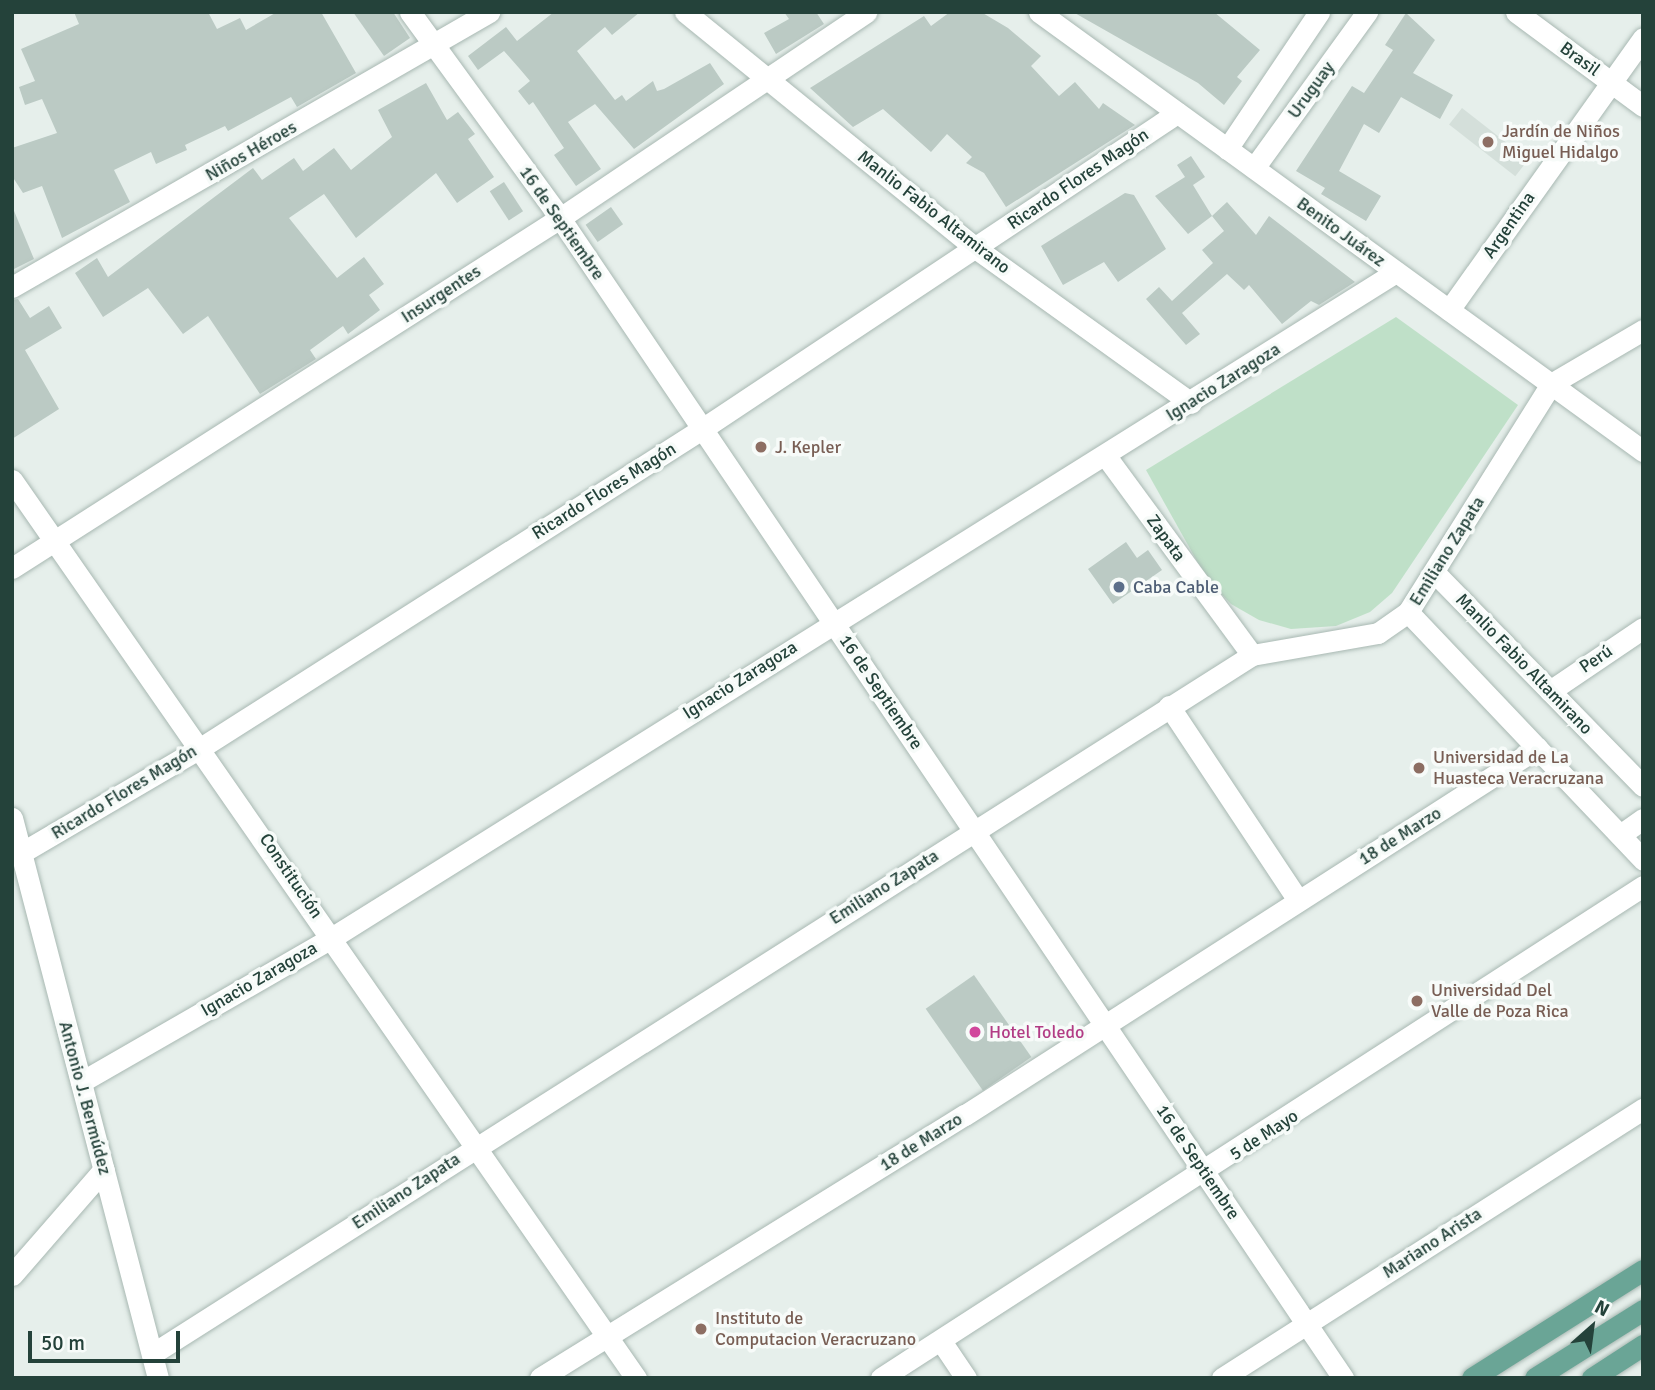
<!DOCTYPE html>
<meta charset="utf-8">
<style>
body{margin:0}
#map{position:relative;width:1655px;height:1390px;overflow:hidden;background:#e6efeb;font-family:Signika,sans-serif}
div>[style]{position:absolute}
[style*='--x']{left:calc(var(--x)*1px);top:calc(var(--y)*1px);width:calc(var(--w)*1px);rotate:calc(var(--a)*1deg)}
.built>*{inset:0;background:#d4dfda;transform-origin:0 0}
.green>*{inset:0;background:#bfe0c8}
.building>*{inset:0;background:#bbcac4;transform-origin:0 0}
.roads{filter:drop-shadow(0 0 2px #a8b8b2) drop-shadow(0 0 2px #a8b8b2)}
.minor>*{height:21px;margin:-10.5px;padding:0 10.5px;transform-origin:10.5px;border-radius:10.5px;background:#fff}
.major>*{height:21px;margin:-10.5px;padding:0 10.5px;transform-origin:10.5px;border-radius:10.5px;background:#6aa596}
.dots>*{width:19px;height:19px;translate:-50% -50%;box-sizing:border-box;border:4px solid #f7fbf9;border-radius:50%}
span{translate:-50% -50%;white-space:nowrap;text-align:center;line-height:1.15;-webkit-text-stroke:7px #f7fbf9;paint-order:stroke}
.street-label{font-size:18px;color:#24423a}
.education-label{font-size:18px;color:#785e54}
.left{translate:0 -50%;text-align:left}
.service-label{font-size:18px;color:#4e5e75}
.hotel-label{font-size:18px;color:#b23c85}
.frame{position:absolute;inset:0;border:14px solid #24423a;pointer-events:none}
.north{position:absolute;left:1557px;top:1292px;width:70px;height:70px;-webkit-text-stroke:5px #f7fbf9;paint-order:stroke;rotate:28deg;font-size:19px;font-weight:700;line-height:28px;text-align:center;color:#24423a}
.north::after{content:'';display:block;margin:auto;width:24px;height:32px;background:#24423a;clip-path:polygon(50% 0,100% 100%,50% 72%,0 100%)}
.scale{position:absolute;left:28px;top:1331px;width:152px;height:32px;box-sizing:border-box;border:4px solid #24423a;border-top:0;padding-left:9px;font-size:21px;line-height:24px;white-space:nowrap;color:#24423a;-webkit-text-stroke:5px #f7fbf9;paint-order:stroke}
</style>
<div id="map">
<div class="built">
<i style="left:1462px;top:108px;width:84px;height:21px;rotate:38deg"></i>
</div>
<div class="green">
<i style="clip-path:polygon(1396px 317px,1518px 405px,1392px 593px,1370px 612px,1336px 626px,1291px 629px,1259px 620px,1231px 604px,1207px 579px,1146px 470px)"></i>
</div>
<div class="building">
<i style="clip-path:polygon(74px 12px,208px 12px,217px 29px,240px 18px,246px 30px,277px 12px,321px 12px,356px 73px,297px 107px,291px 97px,228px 131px,225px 126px,185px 145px,187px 150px,156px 164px,151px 152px,114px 170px,130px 202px,62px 238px,42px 186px,23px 193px,12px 176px,12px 148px,57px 133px,42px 99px,25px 105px,19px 87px,35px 81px,21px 49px,79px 24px)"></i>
<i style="clip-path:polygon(353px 12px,393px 12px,410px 38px,384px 56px)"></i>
<i style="clip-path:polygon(554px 12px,640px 12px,612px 35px,605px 27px,577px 51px,615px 100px,622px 95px,626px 101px,653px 81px,657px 91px,664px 89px,710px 63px,724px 84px,634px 149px,595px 104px,568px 122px,601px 169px,576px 186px,554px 155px,564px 148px,533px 102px,529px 105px,518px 91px,530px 81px,519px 68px,504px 51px,478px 70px,468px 56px,506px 27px,517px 41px)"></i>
<i style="clip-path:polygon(784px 12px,816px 12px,824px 24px,776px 54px,764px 33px,789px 19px)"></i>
<i style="clip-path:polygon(950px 12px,981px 12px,1008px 28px,1041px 56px,1031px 66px,1059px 96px,1075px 82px,1099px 109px,1103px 103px,1135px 125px,1006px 207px,984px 173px,966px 163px,972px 157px,947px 134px,931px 152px,883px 109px,853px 127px,810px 88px,924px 16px,931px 26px)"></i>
<i style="clip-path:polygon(1073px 12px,1214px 12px,1260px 50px,1237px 77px,1242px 81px,1224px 105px,1198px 83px)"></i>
<i style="clip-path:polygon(1406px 13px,1435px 40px,1413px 73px,1453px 95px,1440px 119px,1401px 97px,1379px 133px,1364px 124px,1339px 171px,1381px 196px,1366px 221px,1321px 194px,1325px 188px,1296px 171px,1352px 86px,1364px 93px,1393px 50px,1385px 45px)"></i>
<i style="clip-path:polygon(426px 83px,447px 120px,458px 112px,475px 134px,468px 139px,494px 177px,457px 203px,436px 173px,356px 238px,324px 194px,289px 218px,337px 278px,364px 257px,384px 284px,369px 295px,380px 310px,348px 334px,343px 326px,310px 350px,316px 359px,260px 394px,208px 316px,183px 334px,148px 288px,103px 317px,75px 273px,97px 258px,108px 277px,253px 168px,262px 180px,294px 158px,303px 171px,334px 148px,351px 170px,392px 137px,378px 110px)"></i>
<i style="clip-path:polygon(1191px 156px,1205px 177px,1193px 185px,1212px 216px,1227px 202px,1256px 235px,1269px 216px,1355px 282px,1319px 305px,1311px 301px,1282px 324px,1249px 285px,1244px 290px,1227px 274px,1182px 313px,1200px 334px,1186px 345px,1146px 299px,1159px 287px,1172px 301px,1213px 263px,1202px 250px,1224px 231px,1212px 216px,1188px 234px,1155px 196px,1185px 177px,1177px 165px)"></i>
<i style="left:504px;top:182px;width:35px;height:17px;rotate:57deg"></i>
<i style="clip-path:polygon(1125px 193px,1134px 195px,1166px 249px,1118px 282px,1104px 262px,1063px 285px,1041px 246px)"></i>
<i style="clip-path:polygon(12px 206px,34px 259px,12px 270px)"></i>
<i style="left:611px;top:207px;width:21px;height:31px;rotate:55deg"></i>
<i style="clip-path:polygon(18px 299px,30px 318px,49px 306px,62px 328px,25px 350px,59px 409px,12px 439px,12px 300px)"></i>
<i style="clip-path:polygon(1126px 542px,1137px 558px,1148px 550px,1162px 570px,1113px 604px,1088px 569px)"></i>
<i style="left:974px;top:975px;width:100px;height:59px;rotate:55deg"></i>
</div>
<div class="roads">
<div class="minor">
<i style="--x:410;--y:12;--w:255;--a:53.9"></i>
<i style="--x:560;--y:218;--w:1400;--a:55.98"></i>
<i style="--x:685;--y:12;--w:372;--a:39.1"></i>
<i style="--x:974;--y:247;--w:267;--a:35.7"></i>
<i style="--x:1039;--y:12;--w:747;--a:36.01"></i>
<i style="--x:1516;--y:12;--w:158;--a:36.5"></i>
<i style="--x:1227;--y:149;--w:165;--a:-56.1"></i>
<i style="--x:1254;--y:168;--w:193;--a:-54.1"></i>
<i style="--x:12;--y:287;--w:551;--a:-29.96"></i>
<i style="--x:1449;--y:310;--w:334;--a:-54.5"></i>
<i style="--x:1105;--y:455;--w:248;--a:53.7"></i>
<i style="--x:12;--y:480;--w:1094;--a:55.21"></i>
<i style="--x:12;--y:568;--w:650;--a:-32.57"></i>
<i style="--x:560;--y:218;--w:369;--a:-33.9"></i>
<i style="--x:1434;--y:572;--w:299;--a:45.7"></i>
<i style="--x:1408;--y:612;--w:342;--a:46.5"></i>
<i style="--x:1550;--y:691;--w:112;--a:-34.1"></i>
<i style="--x:1169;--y:706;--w:233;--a:56.4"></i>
<i style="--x:12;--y:818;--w:579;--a:75.39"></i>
<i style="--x:1620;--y:835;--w:28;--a:-35"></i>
<i style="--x:21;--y:853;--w:210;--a:-30.4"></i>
<i style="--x:202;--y:747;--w:593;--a:-32.46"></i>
<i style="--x:702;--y:429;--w:571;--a:-33.63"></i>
<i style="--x:81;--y:1082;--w:291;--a:-29.9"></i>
<i style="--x:333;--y:937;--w:1254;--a:-32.03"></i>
<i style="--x:12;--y:1275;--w:140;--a:-49"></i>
<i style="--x:941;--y:1341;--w:45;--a:56"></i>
<i style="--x:152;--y:1354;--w:1303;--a:-32.43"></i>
<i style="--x:1252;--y:655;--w:128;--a:-9.9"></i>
<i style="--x:1378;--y:633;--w:37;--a:-35"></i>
<i style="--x:1408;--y:612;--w:269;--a:-57.9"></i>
<i style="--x:1551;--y:384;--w:107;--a:-30.4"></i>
<i style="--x:540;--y:1378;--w:500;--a:-31.8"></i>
<i style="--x:965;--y:1115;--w:680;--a:-32.68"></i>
<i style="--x:881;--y:1378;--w:907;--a:-32.85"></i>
<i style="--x:1222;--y:1378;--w:500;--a:-32.6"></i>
</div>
<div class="major">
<i style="--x:1472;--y:1378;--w:202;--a:-32.3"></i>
<i style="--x:1535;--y:1378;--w:128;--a:-32.2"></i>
<i style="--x:1592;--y:1378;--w:61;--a:-32.9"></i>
</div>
</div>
<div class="dots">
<i style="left:1488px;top:142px;background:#8d6e63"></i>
<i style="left:761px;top:447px;background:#8d6e63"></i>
<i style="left:1119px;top:587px;background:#5c6f8a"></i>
<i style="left:1419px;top:768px;background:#8d6e63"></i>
<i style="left:1417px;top:1001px;background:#8d6e63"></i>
<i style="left:975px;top:1032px;background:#d1479c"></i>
<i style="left:701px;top:1329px;background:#8d6e63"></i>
</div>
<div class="street-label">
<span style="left:1580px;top:59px;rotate:36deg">Brasil</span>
<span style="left:1311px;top:90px;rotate:-54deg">Uruguay</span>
<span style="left:251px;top:151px;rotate:-30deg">Niños Héroes</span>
<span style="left:1078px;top:179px;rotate:-34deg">Ricardo Flores Magón</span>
<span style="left:934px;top:212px;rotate:38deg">Manlio Fabio Altamirano</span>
<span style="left:562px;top:223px;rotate:55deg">16 de Septiembre</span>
<span style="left:1509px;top:225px;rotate:-55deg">Argentina</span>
<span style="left:1341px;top:232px;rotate:36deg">Benito Juárez</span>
<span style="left:441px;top:294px;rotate:-33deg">Insurgentes</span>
<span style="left:1223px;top:382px;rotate:-32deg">Ignacio Zaragoza</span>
<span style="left:604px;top:491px;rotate:-32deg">Ricardo Flores Magón</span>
<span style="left:1166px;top:538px;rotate:54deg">Zapata</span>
<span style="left:1447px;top:551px;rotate:-58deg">Emiliano Zapata</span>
<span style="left:1596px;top:659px;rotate:-34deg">Perú</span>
<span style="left:1524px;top:664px;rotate:46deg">Manlio Fabio Altamirano</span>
<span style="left:740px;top:680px;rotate:-32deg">Ignacio Zaragoza</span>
<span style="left:881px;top:692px;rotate:56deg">16 de Septiembre</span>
<span style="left:124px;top:792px;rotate:-31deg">Ricardo Flores Magón</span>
<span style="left:1400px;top:836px;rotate:-32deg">18 de Marzo</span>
<span style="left:291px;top:876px;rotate:56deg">Constitución</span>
<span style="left:884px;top:887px;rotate:-32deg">Emiliano Zapata</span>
<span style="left:259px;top:979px;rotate:-30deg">Ignacio Zaragoza</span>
<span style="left:85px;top:1098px;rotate:75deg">Antonio J. Bermúdez</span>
<span style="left:1264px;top:1135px;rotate:-33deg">5 de Mayo</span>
<span style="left:921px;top:1142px;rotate:-32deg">18 de Marzo</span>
<span style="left:1198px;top:1162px;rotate:56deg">16 de Septiembre</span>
<span style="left:406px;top:1191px;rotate:-33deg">Emiliano Zapata</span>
<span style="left:1432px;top:1243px;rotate:-33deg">Mariano Arista</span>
</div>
<div class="education-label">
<span class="left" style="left:1502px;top:142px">Jardín de Niños<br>Miguel Hidalgo</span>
<span class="left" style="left:775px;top:447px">J. Kepler</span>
<span class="left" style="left:1433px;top:768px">Universidad de La<br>Huasteca Veracruzana</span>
<span class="left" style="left:1431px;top:1001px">Universidad Del<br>Valle de Poza Rica</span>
<span class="left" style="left:715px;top:1329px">Instituto de<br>Computacion Veracruzano</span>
</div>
<div class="service-label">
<span class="left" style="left:1133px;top:587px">Caba Cable</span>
</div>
<div class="hotel-label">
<span class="left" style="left:989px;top:1032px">Hotel Toledo</span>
</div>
<div class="frame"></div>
<div class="north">N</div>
<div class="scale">50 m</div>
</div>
